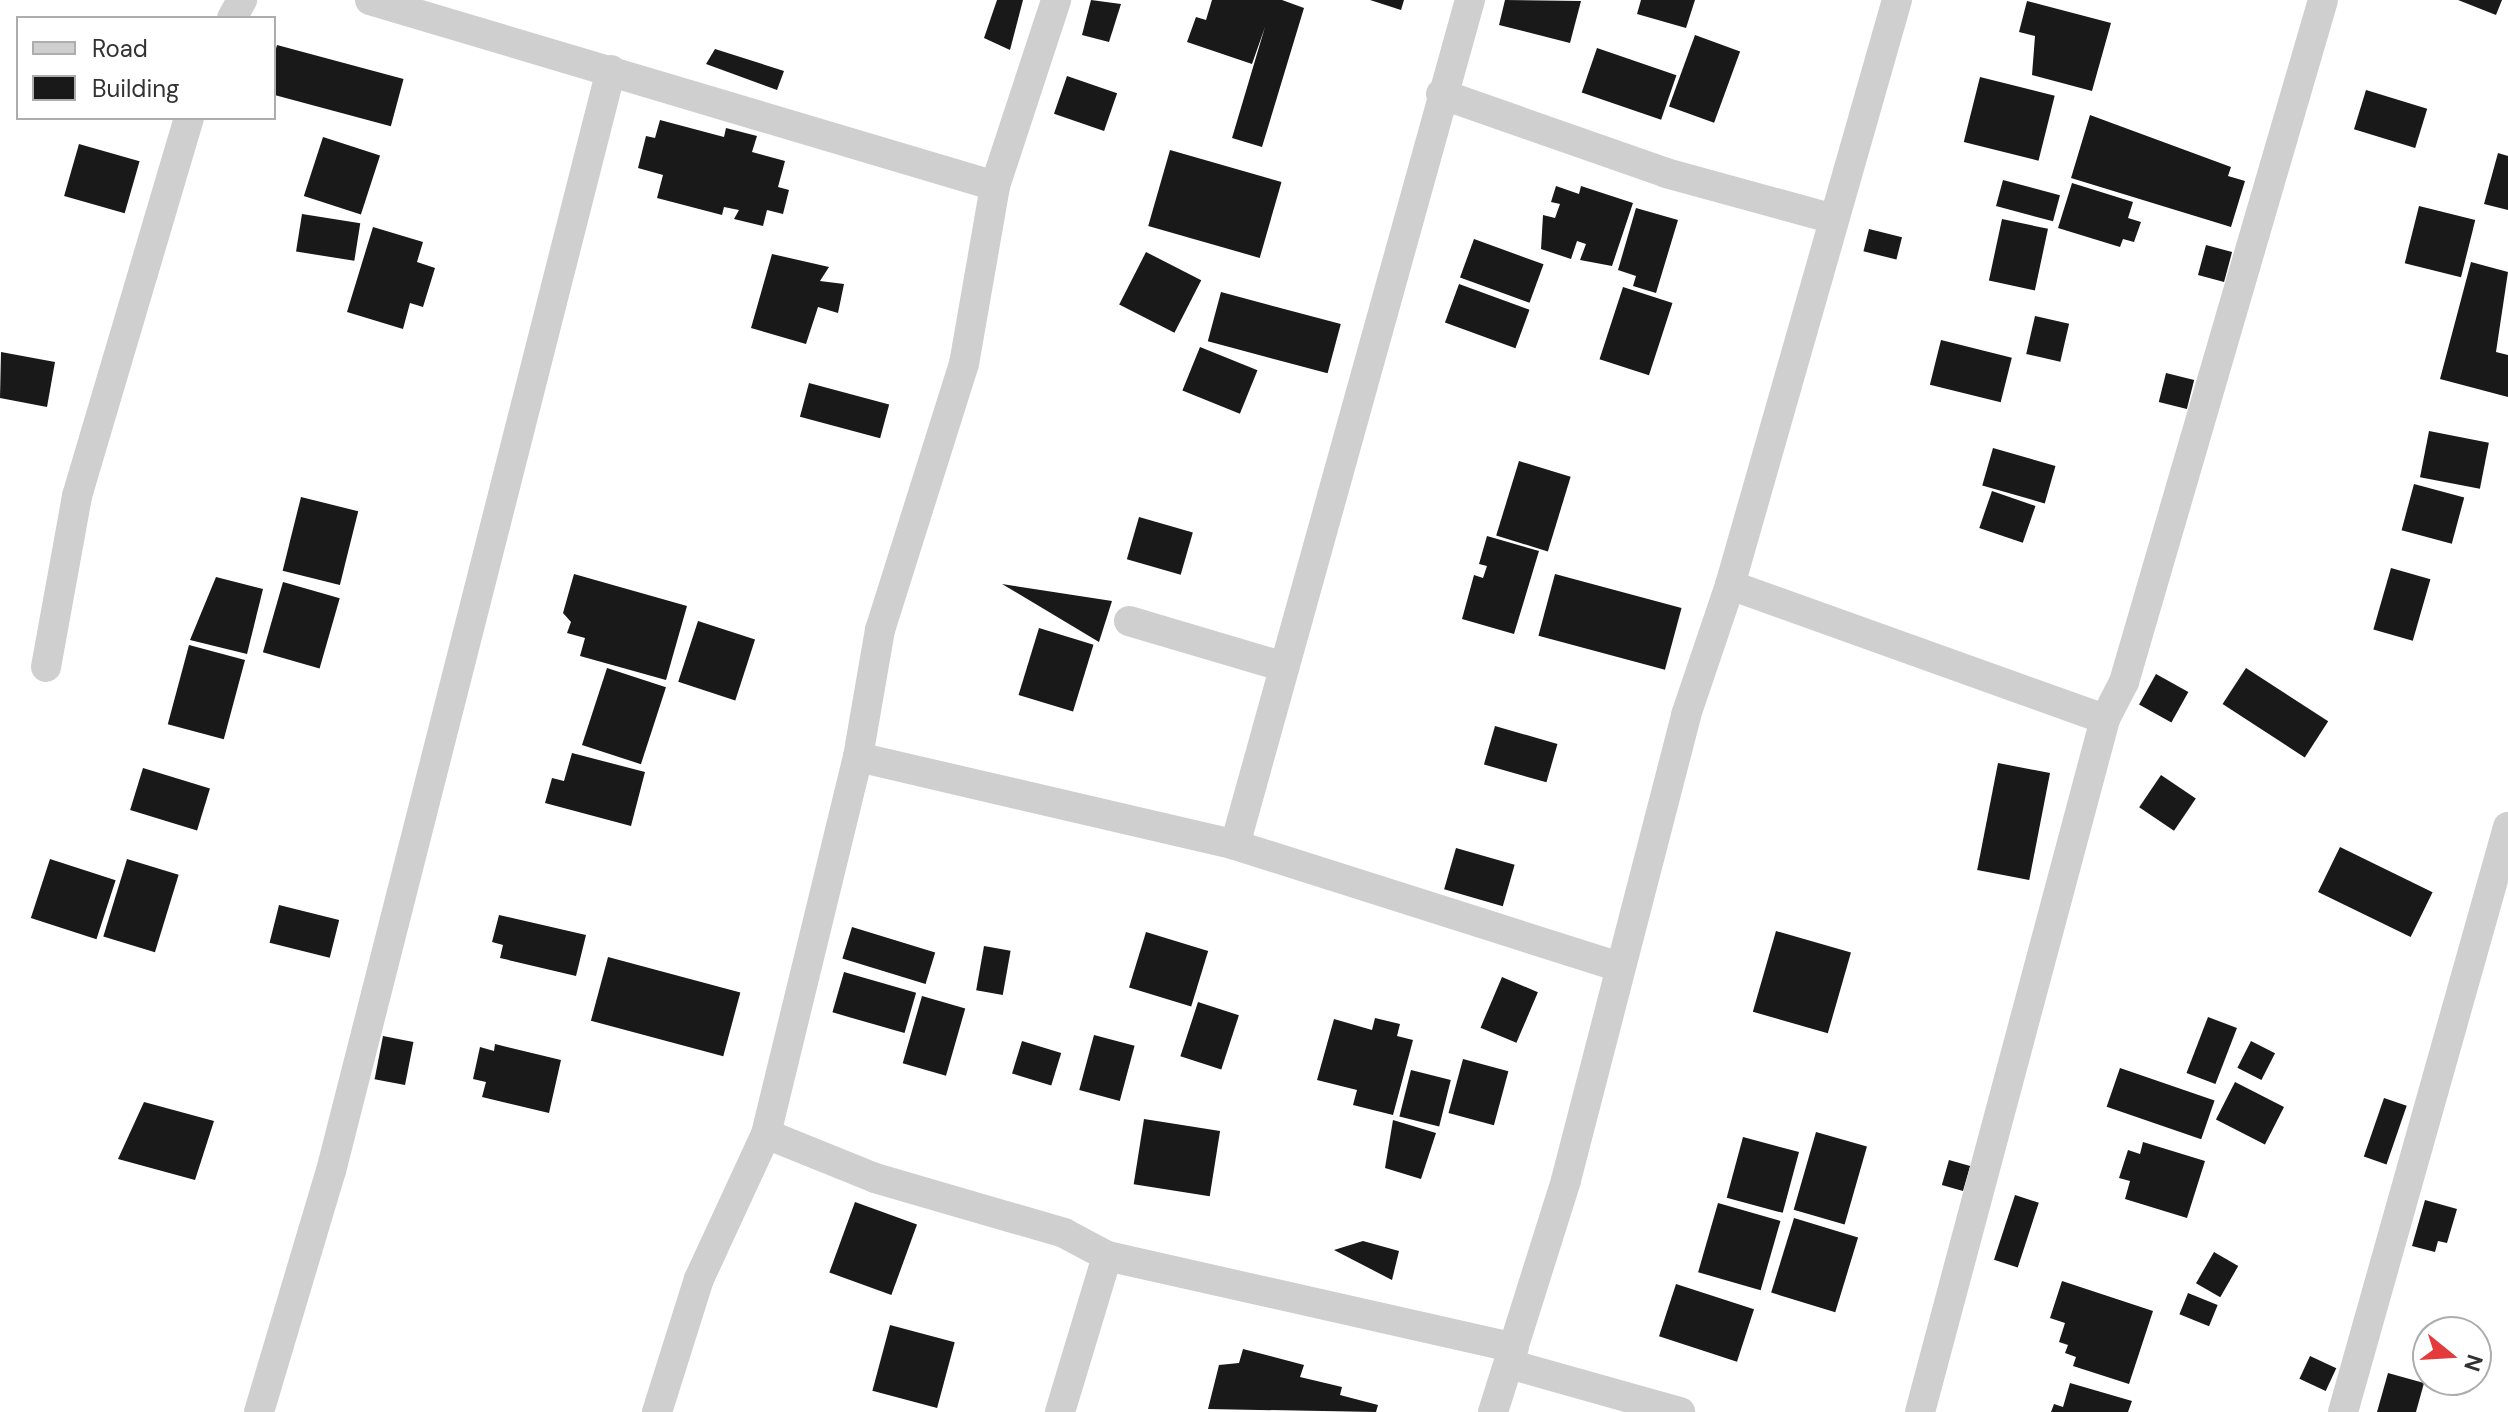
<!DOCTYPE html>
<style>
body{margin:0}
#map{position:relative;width:2508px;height:1412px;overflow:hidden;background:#fff;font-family:"DM Sans",sans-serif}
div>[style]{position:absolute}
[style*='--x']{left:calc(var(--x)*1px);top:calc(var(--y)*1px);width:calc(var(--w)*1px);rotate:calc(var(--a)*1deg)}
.building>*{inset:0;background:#191919;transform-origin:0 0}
.minor>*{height:30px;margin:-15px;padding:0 15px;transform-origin:15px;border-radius:15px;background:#cfcfcf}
span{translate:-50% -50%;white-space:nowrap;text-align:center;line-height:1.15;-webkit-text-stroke:8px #fff;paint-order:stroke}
.legend{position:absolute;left:16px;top:16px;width:260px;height:104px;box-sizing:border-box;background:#fff;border:2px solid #adadad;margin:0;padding:10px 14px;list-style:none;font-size:24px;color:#323232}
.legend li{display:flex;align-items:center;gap:16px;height:40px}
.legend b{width:40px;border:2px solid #adadad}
.north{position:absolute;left:2412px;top:1316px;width:80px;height:80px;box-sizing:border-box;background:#fff;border:2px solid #adadad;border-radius:50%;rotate:108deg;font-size:22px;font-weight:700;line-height:32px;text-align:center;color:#323232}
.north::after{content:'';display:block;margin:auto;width:28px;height:36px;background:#e33a3b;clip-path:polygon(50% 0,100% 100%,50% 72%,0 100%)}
</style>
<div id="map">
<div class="building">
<i style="clip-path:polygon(997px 0,1023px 0,1010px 50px,984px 38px)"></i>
<i style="clip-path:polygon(1091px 0,1121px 4px,1109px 42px,1082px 35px)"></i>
<i style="clip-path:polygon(1212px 0,1282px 0,1304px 8px,1262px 147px,1232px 138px,1265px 27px,1252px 64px,1187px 42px,1196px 17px,1206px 20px)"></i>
<i style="clip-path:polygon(1370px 0,1404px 0,1401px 10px)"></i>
<i style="clip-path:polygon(1505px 0,1581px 1px,1570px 43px,1499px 25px)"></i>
<i style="clip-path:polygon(1641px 0,1695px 0,1686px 28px,1637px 14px)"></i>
<i style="clip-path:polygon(2458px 0,2502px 0,2496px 15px)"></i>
<i style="clip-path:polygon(2027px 1px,2111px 23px,2092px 91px,2032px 75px,2035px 36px,2019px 32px)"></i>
<i style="left:1695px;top:35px;width:48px;height:76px;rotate:20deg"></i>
<i style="left:277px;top:45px;width:131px;height:49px;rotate:15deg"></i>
<i style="left:1597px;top:48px;width:84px;height:47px;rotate:19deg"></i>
<i style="clip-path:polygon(715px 49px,784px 71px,777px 90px,706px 64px)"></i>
<i style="left:1067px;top:76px;width:53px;height:40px;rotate:19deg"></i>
<i style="left:1980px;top:77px;width:77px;height:67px;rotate:14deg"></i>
<i style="left:2366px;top:90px;width:64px;height:41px;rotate:17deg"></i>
<i style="clip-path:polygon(2090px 115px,2231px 167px,2228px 176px,2245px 181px,2231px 227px,2071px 178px)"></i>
<i style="clip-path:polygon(660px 120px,724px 137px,726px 128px,757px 136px,752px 152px,785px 161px,778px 187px,789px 190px,783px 214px,767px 210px,763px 226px,734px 219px,739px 210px,724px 207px,722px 215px,657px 198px,663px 175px,638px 168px,646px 136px,655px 138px)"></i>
<i style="left:323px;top:137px;width:60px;height:62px;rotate:18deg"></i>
<i style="left:79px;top:144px;width:63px;height:54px;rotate:16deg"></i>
<i style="left:1170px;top:150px;width:116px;height:79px;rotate:16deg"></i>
<i style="clip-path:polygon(2498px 153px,2508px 156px,2508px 210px,2484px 204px)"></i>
<i style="left:2003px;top:180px;width:59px;height:27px;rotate:15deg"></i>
<i style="clip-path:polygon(2072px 183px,2133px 202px,2128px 218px,2141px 222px,2134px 242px,2123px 239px,2120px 247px,2058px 228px)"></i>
<i style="clip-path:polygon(1556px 186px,1579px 194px,1581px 186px,1633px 203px,1612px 266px,1580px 260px,1586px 244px,1577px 241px,1571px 259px,1541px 249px,1543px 215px,1555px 218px,1560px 204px,1551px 202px)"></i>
<i style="left:2419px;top:206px;width:58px;height:59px;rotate:14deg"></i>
<i style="clip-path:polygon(1636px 208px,1678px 220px,1656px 293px,1633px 286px,1636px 276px,1618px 270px)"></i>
<i style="left:302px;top:214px;width:59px;height:38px;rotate:9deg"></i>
<i style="left:2002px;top:219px;width:47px;height:63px;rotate:12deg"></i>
<i style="clip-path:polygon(373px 227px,423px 242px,417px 262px,435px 268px,423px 307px,410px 303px,403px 329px,347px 312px)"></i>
<i style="left:1869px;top:229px;width:34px;height:23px;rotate:14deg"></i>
<i style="left:1474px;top:239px;width:74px;height:41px;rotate:20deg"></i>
<i style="left:2206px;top:245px;width:27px;height:31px;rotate:15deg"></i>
<i style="left:1146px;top:252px;width:62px;height:59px;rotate:27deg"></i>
<i style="clip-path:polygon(772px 254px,829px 267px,820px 281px,844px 284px,838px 313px,818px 307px,806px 344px,751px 328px)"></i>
<i style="clip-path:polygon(2471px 262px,2508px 272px,2496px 352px,2508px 355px,2508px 397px,2440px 379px)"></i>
<i style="left:1459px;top:284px;width:75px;height:41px;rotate:20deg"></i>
<i style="left:1623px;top:287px;width:52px;height:76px;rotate:18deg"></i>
<i style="left:1221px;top:292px;width:124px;height:51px;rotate:15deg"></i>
<i style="left:2035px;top:316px;width:35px;height:39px;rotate:13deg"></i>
<i style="left:1941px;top:340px;width:73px;height:46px;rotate:14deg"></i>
<i style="left:1200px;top:347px;width:62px;height:47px;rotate:22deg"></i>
<i style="clip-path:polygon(1px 352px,55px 362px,47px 407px,0 398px)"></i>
<i style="left:2166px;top:373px;width:29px;height:30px;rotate:14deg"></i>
<i style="left:809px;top:383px;width:83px;height:35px;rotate:15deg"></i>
<i style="left:2429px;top:431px;width:61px;height:47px;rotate:11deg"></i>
<i style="left:1993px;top:448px;width:65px;height:39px;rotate:16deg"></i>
<i style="left:1519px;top:461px;width:54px;height:78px;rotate:17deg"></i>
<i style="left:2414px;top:484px;width:52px;height:48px;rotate:15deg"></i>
<i style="left:1992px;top:491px;width:46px;height:39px;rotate:19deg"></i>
<i style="left:301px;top:497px;width:59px;height:76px;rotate:14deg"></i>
<i style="left:1139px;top:517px;width:56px;height:44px;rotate:16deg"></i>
<i style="clip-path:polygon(1487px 536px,1539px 551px,1514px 634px,1462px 619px,1474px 575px,1483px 578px,1487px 566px,1479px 564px)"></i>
<i style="left:2391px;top:568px;width:41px;height:64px;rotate:16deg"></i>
<i style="clip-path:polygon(574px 574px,687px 606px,666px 680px,580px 656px,585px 638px,567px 633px,571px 622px,563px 613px)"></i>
<i style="left:1555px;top:574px;width:131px;height:64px;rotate:15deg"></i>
<i style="clip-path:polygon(216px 577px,263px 589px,247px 654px,190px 640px)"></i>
<i style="left:283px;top:582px;width:59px;height:73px;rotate:16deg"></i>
<i style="clip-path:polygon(1002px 584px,1112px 601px,1099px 642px)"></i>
<i style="left:698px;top:621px;width:60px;height:64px;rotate:18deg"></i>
<i style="left:1039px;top:628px;width:57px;height:70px;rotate:17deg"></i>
<i style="left:189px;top:645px;width:58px;height:82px;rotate:15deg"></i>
<i style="left:607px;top:668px;width:62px;height:81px;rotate:18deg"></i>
<i style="left:2246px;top:668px;width:98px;height:43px;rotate:33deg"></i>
<i style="left:2156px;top:674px;width:37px;height:35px;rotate:29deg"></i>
<i style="left:1495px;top:726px;width:65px;height:40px;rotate:16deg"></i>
<i style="clip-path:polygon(572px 753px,645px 772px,631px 826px,545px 803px,552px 778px,564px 781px)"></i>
<i style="left:1998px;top:763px;width:53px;height:109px;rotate:11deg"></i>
<i style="left:143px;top:768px;width:70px;height:44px;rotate:17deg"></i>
<i style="left:2161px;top:775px;width:42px;height:39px;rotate:34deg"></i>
<i style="left:2340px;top:847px;width:103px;height:50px;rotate:26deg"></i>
<i style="left:1456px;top:848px;width:61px;height:43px;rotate:16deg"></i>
<i style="left:50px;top:859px;width:69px;height:62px;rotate:18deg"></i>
<i style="left:127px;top:859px;width:54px;height:81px;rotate:17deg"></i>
<i style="left:279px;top:905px;width:62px;height:39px;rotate:14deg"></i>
<i style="clip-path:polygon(499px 915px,586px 935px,576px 976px,500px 958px,503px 945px,492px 942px)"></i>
<i style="left:852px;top:927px;width:87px;height:33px;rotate:17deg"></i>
<i style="left:1776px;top:931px;width:78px;height:84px;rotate:16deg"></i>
<i style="left:1146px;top:932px;width:65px;height:58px;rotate:17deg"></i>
<i style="left:984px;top:946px;width:27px;height:45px;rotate:10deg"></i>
<i style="left:608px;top:957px;width:137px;height:66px;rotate:15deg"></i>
<i style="left:844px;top:972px;width:75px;height:42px;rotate:16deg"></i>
<i style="left:1502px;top:977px;width:39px;height:55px;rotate:23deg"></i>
<i style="left:922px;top:996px;width:45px;height:70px;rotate:16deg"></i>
<i style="left:1198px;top:1002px;width:43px;height:57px;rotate:18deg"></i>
<i style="left:2208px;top:1017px;width:31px;height:60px;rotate:21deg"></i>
<i style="clip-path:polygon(1375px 1018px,1400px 1024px,1397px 1036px,1413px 1040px,1393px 1115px,1353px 1105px,1357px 1090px,1317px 1080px,1334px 1019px,1372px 1030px)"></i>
<i style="left:1094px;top:1035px;width:42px;height:57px;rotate:15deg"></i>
<i style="left:383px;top:1036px;width:31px;height:44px;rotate:11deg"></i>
<i style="left:1022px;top:1041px;width:41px;height:34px;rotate:17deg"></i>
<i style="left:2251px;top:1041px;width:27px;height:30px;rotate:27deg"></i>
<i style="clip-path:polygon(495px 1044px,561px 1060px,549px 1113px,482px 1097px,486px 1082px,473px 1079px,480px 1047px,494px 1051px)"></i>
<i style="left:1463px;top:1059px;width:47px;height:56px;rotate:15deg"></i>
<i style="left:2120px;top:1068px;width:100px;height:41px;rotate:19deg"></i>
<i style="left:1411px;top:1070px;width:41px;height:48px;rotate:14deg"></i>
<i style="left:2235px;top:1082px;width:55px;height:42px;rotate:27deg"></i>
<i style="left:2384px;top:1098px;width:24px;height:62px;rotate:19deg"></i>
<i style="clip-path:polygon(144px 1102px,214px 1121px,195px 1180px,118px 1159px)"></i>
<i style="left:1144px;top:1119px;width:77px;height:66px;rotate:9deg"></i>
<i style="clip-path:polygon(1393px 1120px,1436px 1133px,1421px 1179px,1385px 1168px)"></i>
<i style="left:1816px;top:1132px;width:53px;height:81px;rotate:16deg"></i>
<i style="left:1743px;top:1137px;width:58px;height:63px;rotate:15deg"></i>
<i style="clip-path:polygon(2143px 1142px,2205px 1161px,2187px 1218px,2125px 1199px,2130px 1181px,2119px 1178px,2128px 1150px,2140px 1154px)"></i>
<i style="left:1949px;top:1160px;width:22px;height:26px;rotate:16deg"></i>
<i style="left:2015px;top:1195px;width:25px;height:68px;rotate:18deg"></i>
<i style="clip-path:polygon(2425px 1200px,2457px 1209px,2447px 1243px,2438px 1241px,2435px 1252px,2412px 1246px)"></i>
<i style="left:855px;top:1202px;width:66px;height:75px;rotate:20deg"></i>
<i style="left:1718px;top:1203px;width:65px;height:72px;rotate:16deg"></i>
<i style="left:1794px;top:1218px;width:67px;height:78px;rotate:17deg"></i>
<i style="clip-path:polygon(1363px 1241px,1399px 1251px,1392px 1280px,1334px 1250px)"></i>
<i style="left:2214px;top:1252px;width:28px;height:36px;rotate:30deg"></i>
<i style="clip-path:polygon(2062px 1281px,2153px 1311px,2129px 1384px,2073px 1366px,2076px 1357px,2065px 1353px,2068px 1345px,2059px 1342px,2065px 1323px,2050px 1318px)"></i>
<i style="left:1676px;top:1284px;width:82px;height:55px;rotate:18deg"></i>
<i style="left:2188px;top:1293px;width:32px;height:23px;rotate:22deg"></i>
<i style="left:890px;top:1325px;width:67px;height:68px;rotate:15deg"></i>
<i style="clip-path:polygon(1243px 1349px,1304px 1365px,1300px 1377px,1342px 1387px,1340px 1395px,1378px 1405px,1376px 1412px,1208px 1409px,1219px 1365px,1239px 1363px)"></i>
<i style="left:2310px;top:1356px;width:29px;height:25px;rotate:25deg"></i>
<i style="clip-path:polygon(2388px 1373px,2424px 1383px,2416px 1412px,2377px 1412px)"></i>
<i style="clip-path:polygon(2070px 1383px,2132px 1401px,2128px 1412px,2051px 1412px,2054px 1404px,2063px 1407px)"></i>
</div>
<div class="minor">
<i style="--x:370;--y:0;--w:652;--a:16.57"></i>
<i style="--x:1897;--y:0;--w:608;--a:105.93"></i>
<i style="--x:1730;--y:585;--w:398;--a:19.7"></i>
<i style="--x:232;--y:18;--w:21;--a:-61"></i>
<i style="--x:1441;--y:94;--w:238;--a:19.3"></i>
<i style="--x:1666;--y:173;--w:174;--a:15.3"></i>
<i style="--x:1129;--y:621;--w:162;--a:16.5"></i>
<i style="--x:46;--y:667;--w:174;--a:-79.7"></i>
<i style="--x:77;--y:496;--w:394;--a:-73.5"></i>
<i style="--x:858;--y:757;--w:387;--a:13.1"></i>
<i style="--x:1235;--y:845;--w:401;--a:17.6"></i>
<i style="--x:1235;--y:845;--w:877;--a:-74.46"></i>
<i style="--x:766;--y:1134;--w:118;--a:22"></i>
<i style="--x:875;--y:1178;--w:197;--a:16.2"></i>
<i style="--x:1064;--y:1233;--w:49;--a:28.1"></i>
<i style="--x:1107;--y:1256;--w:417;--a:12.7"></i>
<i style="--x:1509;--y:1364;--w:178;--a:15.7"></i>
<i style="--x:259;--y:1412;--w:252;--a:-73.4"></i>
<i style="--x:331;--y:1171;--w:1136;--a:-75.73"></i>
<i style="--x:657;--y:1412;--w:139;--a:-72.5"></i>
<i style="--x:699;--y:1279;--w:160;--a:-65.2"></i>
<i style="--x:766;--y:1134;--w:388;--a:-76.3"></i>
<i style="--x:858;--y:757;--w:129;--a:-80.2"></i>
<i style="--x:880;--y:630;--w:279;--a:-72.5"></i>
<i style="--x:964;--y:364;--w:181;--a:-80.1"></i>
<i style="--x:995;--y:186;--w:196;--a:-71.8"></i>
<i style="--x:1060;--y:1412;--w:163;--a:-73.2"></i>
<i style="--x:1493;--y:1412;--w:243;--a:-72.5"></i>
<i style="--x:1566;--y:1180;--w:480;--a:-75.5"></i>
<i style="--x:1686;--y:715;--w:137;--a:-71.3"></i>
<i style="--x:1920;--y:1412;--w:717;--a:-75.05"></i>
<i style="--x:2105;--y:719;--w:42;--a:-62.8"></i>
<i style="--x:2124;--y:682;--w:710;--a:-73.73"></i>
<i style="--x:2343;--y:1412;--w:608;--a:-74.25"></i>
</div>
<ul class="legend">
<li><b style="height:10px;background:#cfcfcf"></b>Road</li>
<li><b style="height:22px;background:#191919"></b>Building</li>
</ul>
<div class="north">N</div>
</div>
